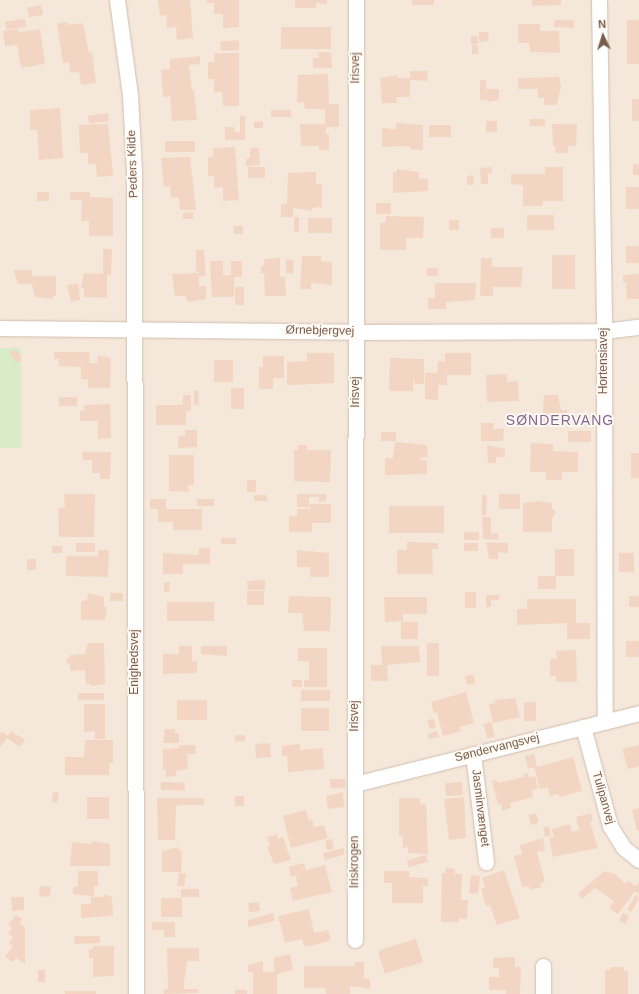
<!DOCTYPE html>
<meta charset="utf-8">
<style>
body{margin:0}
#map{position:relative;width:639px;height:994px;overflow:hidden;background:#fdf6ec;font-family:Arial,sans-serif}
div>[style]{position:absolute}
[style*='--x']{left:calc(var(--x)*1px);top:calc(var(--y)*1px);width:calc(var(--w)*1px);rotate:calc(var(--a)*1deg)}
.residential>*{inset:0;background:#f5e8da;transform-origin:0 0}
.green>*{inset:0;background:#d8ecc9;transform-origin:0 0}
.building>*{inset:0;background:#f3d5c3;transform-origin:0 0}
.roads{filter:drop-shadow(0 0 1px #d1beb0) drop-shadow(0 0 1px #d1beb0)}
.street>*{height:15px;margin:-7.5px;padding:0 7.5px;transform-origin:7.5px;border-radius:7.5px;background:#fff}
span{translate:-50% -50%;white-space:nowrap;text-align:center;line-height:1.15;-webkit-text-stroke:3.5px #fffaf3;paint-order:stroke}
.street-label{font-size:12px;color:#7a5c4d}
.quarter-label{font-size:14px;color:#846695;letter-spacing:1px}
.north{position:absolute;left:583px;top:16px;width:40px;height:40px;-webkit-text-stroke:3px #fffaf3;paint-order:stroke;rotate:356deg;font-size:11px;font-weight:700;line-height:16px;text-align:center;color:#7a5c4d}
.north::after{content:'';display:block;margin:auto;width:14px;height:18px;background:#7a5c4d;clip-path:polygon(50% 0,100% 100%,50% 72%,0 100%)}
</style>
<div id="map">
<div class="residential">
<i style="left:0;top:0;width:639px;height:994px"></i>
</div>
<div class="green">
<i style="left:0;top:348px;width:21px;height:100px"></i>
</div>
<div class="building">
<i style="clip-path:polygon(158px 0,190px 0,193px 38px,177px 40px,176px 27px,167px 28px,166px 15px,160px 16px)"></i>
<i style="clip-path:polygon(207px 0,239px 0,239px 27px,223px 28px,223px 14px,214px 14px,214px 3px,207px 3px)"></i>
<i style="clip-path:polygon(295px 0,327px 0,327px 4px,316px 3px,316px 8px,295px 8px)"></i>
<i style="left:412px;top:0;width:22px;height:5px"></i>
<i style="clip-path:polygon(532px 0,561px 0,561px 5px,532px 6px)"></i>
<i style="left:41px;top:5px;width:10px;height:14px;rotate:79deg"></i>
<i style="left:25px;top:19px;width:8px;height:20px;rotate:83deg"></i>
<i style="clip-path:polygon(555px 20px,574px 20px,574px 28px,554px 27px)"></i>
<i style="left:627px;top:20px;width:12px;height:44px"></i>
<i style="clip-path:polygon(68px 22px,68px 25px,83px 23px,89px 53px,92px 52px,96px 83px,81px 85px,79px 72px,70px 73px,69px 62px,63px 63px,57px 23px)"></i>
<i style="clip-path:polygon(518px 24px,540px 24px,540px 31px,559px 31px,560px 53px,530px 52px,529px 43px,518px 43px)"></i>
<i style="left:281px;top:27px;width:50px;height:22px"></i>
<i style="clip-path:polygon(19px 29px,19px 32px,40px 29px,45px 64px,21px 68px,17px 45px,5px 46px,3px 31px)"></i>
<i style="clip-path:polygon(479px 32px,488px 32px,489px 41px,479px 42px)"></i>
<i style="left:471px;top:36px;width:7px;height:8px"></i>
<i style="clip-path:polygon(239px 40px,239px 50px,221px 51px,220px 42px)"></i>
<i style="left:472px;top:45px;width:6px;height:9px"></i>
<i style="clip-path:polygon(318px 52px,331px 52px,332px 68px,313px 68px,313px 58px,319px 58px)"></i>
<i style="clip-path:polygon(214px 53px,239px 53px,239px 106px,223px 106px,222px 92px,214px 92px,214px 79px,208px 79px,208px 62px,214px 62px)"></i>
<i style="clip-path:polygon(200px 56px,200px 64px,189px 65px,192px 90px,194px 90px,197px 120px,172px 121px,170px 96px,163px 97px,161px 70px,170px 69px,170px 59px)"></i>
<i style="clip-path:polygon(410px 71px,428px 71px,427px 81px,410px 80px,410px 97px,396px 97px,397px 103px,382px 103px,380px 78px,397px 75px,397px 78px,410px 78px)"></i>
<i style="clip-path:polygon(328px 74px,329px 104px,339px 104px,339px 127px,326px 127px,326px 134px,329px 134px,329px 150px,319px 150px,319px 146px,301px 146px,300px 124px,325px 124px,325px 109px,305px 109px,304px 102px,297px 103px,298px 75px)"></i>
<i style="clip-path:polygon(559px 77px,561px 86px,557px 105px,544px 105px,544px 98px,538px 98px,538px 89px,518px 89px,518px 78px)"></i>
<i style="clip-path:polygon(480px 80px,486px 80px,486px 89px,499px 89px,499px 100px,487px 102px,487px 100px,480px 100px)"></i>
<i style="left:632px;top:99px;width:7px;height:22px"></i>
<i style="clip-path:polygon(60px 108px,63px 158px,39px 160px,37px 130px,30px 130px,30px 110px)"></i>
<i style="left:271px;top:110px;width:20px;height:7px"></i>
<i style="left:108px;top:113px;width:8px;height:20px;rotate:83deg"></i>
<i style="clip-path:polygon(240px 115px,245px 116px,245px 140px,225px 140px,225px 127px,234px 127px,234px 132px,240px 132px)"></i>
<i style="left:530px;top:119px;width:15px;height:7px"></i>
<i style="clip-path:polygon(263px 121px,263px 128px,254px 128px,254px 122px)"></i>
<i style="left:486px;top:121px;width:11px;height:11px"></i>
<i style="clip-path:polygon(396px 123px,423px 125px,423px 150px,410px 149px,410px 146px,382px 147px,382px 128px,396px 129px)"></i>
<i style="clip-path:polygon(108px 124px,113px 176px,97px 177px,96px 164px,88px 164px,88px 153px,80px 153px,79px 125px)"></i>
<i style="clip-path:polygon(552px 124px,577px 124px,576px 146px,568px 146px,568px 153px,556px 153px,555px 146px,553px 146px)"></i>
<i style="left:429px;top:125px;width:22px;height:12px"></i>
<i style="left:165px;top:141px;width:30px;height:11px"></i>
<i style="clip-path:polygon(235px 147px,239px 200px,223px 201px,223px 187px,214px 188px,214px 176px,208px 176px,208px 157px,213px 157px,213px 148px)"></i>
<i style="clip-path:polygon(250px 148px,259px 148px,260px 165px,246px 166px,246px 159px,250px 158px)"></i>
<i style="clip-path:polygon(190px 157px,196px 210px,180px 210px,179px 197px,171px 198px,170px 186px,164px 187px,161px 158px)"></i>
<i style="left:633px;top:164px;width:6px;height:11px"></i>
<i style="left:248px;top:167px;width:17px;height:11px"></i>
<i style="clip-path:polygon(491px 167px,492px 173px,488px 173px,488px 184px,481px 184px,480px 168px)"></i>
<i style="clip-path:polygon(545px 167px,563px 167px,563px 201px,543px 201px,543px 206px,523px 206px,523px 185px,511px 184px,511px 174px,545px 174px)"></i>
<i style="clip-path:polygon(397px 169px,419px 172px,419px 179px,428px 179px,428px 191px,393px 193px,393px 172px,397px 172px)"></i>
<i style="clip-path:polygon(316px 172px,316px 184px,322px 184px,322px 207px,312px 208px,312px 211px,293px 208px,293px 217px,281px 217px,281px 204px,287px 204px,288px 173px)"></i>
<i style="clip-path:polygon(474px 175px,473px 185px,467px 185px,467px 176px)"></i>
<i style="left:626px;top:187px;width:13px;height:22px"></i>
<i style="left:49px;top:192px;width:9px;height:12px;rotate:90deg"></i>
<i style="clip-path:polygon(70px 192px,90px 192px,90px 197px,113px 198px,113px 236px,89px 236px,89px 221px,81px 221px,82px 200px,70px 200px)"></i>
<i style="left:376px;top:203px;width:15px;height:11px"></i>
<i style="clip-path:polygon(193px 212px,193px 219px,183px 219px,183px 213px)"></i>
<i style="left:527px;top:215px;width:27px;height:15px"></i>
<i style="clip-path:polygon(386px 216px,424px 217px,423px 238px,406px 238px,406px 250px,380px 250px,380px 223px,386px 222px)"></i>
<i style="left:294px;top:217px;width:5px;height:15px"></i>
<i style="left:308px;top:218px;width:24px;height:15px"></i>
<i style="left:449px;top:220px;width:10px;height:10px"></i>
<i style="left:234px;top:226px;width:9px;height:8px"></i>
<i style="left:491px;top:228px;width:13px;height:10px"></i>
<i style="left:626px;top:246px;width:13px;height:17px"></i>
<i style="clip-path:polygon(103px 249px,112px 249px,111px 275px,107px 275px,107px 298px,84px 297px,84px 288px,81px 288px,84px 273px,103px 274px)"></i>
<i style="clip-path:polygon(196px 250px,204px 250px,206px 276px,199px 276px,199px 286px,206px 286px,206px 299px,190px 302px,186px 300px,186px 296px,175px 296px,172px 274px,200px 273px,196px 271px)"></i>
<i style="left:552px;top:255px;width:23px;height:34px"></i>
<i style="clip-path:polygon(302px 256px,321px 256px,321px 261px,332px 262px,332px 285px,311px 283px,311px 289px,300px 289px)"></i>
<i style="clip-path:polygon(280px 258px,280px 277px,285px 277px,286px 296px,265px 296px,264px 273px,261px 273px,261px 266px,264px 266px,264px 259px)"></i>
<i style="clip-path:polygon(481px 258px,492px 258px,492px 267px,523px 267px,521px 287px,493px 287px,493px 296px,480px 296px)"></i>
<i style="clip-path:polygon(286px 259px,294px 260px,293px 274px,286px 273px)"></i>
<i style="clip-path:polygon(210px 261px,223px 261px,223px 275px,231px 275px,231px 261px,242px 261px,242px 277px,234px 277px,234px 297px,212px 297px)"></i>
<i style="left:427px;top:268px;width:11px;height:8px"></i>
<i style="clip-path:polygon(13px 270px,32px 270px,32px 276px,56px 276px,56px 296px,53px 296px,53px 299px,35px 297px,32px 284px,18px 284px)"></i>
<i style="clip-path:polygon(639px 274px,639px 299px,627px 299px,626px 282px,623px 282px,623px 275px)"></i>
<i style="clip-path:polygon(435px 283px,476px 283px,475px 300px,446px 302px,446px 309px,428px 309px,428px 298px,435px 298px)"></i>
<i style="clip-path:polygon(78px 284px,80px 300px,71px 302px,67px 285px)"></i>
<i style="left:235px;top:287px;width:9px;height:18px"></i>
<i style="clip-path:polygon(10px 351px,17px 351px,21px 356px,21px 362px,15px 362px,13px 357px,10px 357px)"></i>
<i style="clip-path:polygon(54px 352px,90px 352px,89px 363px,97px 363px,98px 355px,111px 358px,110px 388px,88px 388px,88px 379px,81px 379px,81px 367px,59px 366px,59px 359px,54px 359px)"></i>
<i style="clip-path:polygon(307px 353px,334px 353px,334px 383px,294px 385px,294px 377px,294px 385px,287px 385px,287px 362px,307px 361px)"></i>
<i style="clip-path:polygon(445px 353px,471px 353px,471px 375px,447px 375px,447px 385px,438px 385px,438px 400px,425px 399px,425px 373px,437px 373px,438px 361px,445px 362px)"></i>
<i style="clip-path:polygon(263px 356px,284px 356px,284px 378px,273px 378px,273px 389px,259px 389px,259px 367px,263px 367px)"></i>
<i style="clip-path:polygon(390px 358px,424px 359px,424px 384px,415px 384px,413px 376px,413px 391px,389px 391px)"></i>
<i style="left:214px;top:360px;width:19px;height:22px"></i>
<i style="clip-path:polygon(507px 374px,507px 382px,518px 381px,519px 401px,487px 402px,486px 375px)"></i>
<i style="left:231px;top:388px;width:13px;height:21px"></i>
<i style="clip-path:polygon(194px 390px,198px 390px,199px 405px,194px 405px)"></i>
<i style="clip-path:polygon(183px 395px,191px 395px,191px 411px,186px 411px,186px 425px,156px 425px,156px 405px,183px 405px)"></i>
<i style="clip-path:polygon(544px 395px,558px 395px,561px 410px,567px 410px,567px 420px,561px 420px,561px 426px,542px 426px)"></i>
<i style="left:77px;top:397px;width:9px;height:18px;rotate:90deg"></i>
<i style="clip-path:polygon(110px 404px,111px 438px,98px 439px,98px 421px,80px 421px,80px 411px,84px 411px,84px 405px)"></i>
<i style="clip-path:polygon(481px 423px,494px 423px,493px 429px,504px 429px,503px 441px,481px 441px)"></i>
<i style="clip-path:polygon(185px 430px,197px 430px,197px 447px,178px 448px,178px 436px,185px 436px)"></i>
<i style="left:568px;top:431px;width:23px;height:11px"></i>
<i style="left:381px;top:432px;width:15px;height:9px"></i>
<i style="clip-path:polygon(395px 442px,427px 445px,428px 457px,421px 457px,420px 460px,427px 460px,427px 474px,385px 475px,385px 458px,393px 458px)"></i>
<i style="clip-path:polygon(531px 443px,553px 444px,553px 451px,578px 452px,578px 472px,562px 472px,562px 480px,546px 480px,546px 472px,530px 472px)"></i>
<i style="clip-path:polygon(298px 445px,307px 445px,307px 450px,331px 450px,330px 482px,294px 481px,294px 450px,298px 450px)"></i>
<i style="clip-path:polygon(487px 445px,505px 449px,505px 457px,496px 457px,496px 463px,488px 463px)"></i>
<i style="clip-path:polygon(82px 452px,111px 452px,110px 479px,100px 479px,100px 473px,92px 473px,92px 460px,83px 460px)"></i>
<i style="left:631px;top:453px;width:8px;height:25px"></i>
<i style="clip-path:polygon(169px 455px,194px 455px,194px 485px,188px 485px,189px 492px,169px 491px)"></i>
<i style="left:256px;top:480px;width:12px;height:9px;rotate:90deg"></i>
<i style="clip-path:polygon(64px 494px,95px 494px,94px 537px,59px 537px,58px 508px,65px 508px)"></i>
<i style="clip-path:polygon(297px 494px,326px 494px,326px 501px,319px 502px,319px 497px,309px 497px,309px 507px,297px 507px)"></i>
<i style="left:499px;top:494px;width:21px;height:15px"></i>
<i style="clip-path:polygon(254px 495px,266px 495px,268px 501px,254px 501px)"></i>
<i style="clip-path:polygon(482px 495px,487px 495px,486px 515px,482px 515px)"></i>
<i style="left:150px;top:499px;width:16px;height:10px"></i>
<i style="left:197px;top:499px;width:17px;height:7px"></i>
<i style="clip-path:polygon(537px 501px,552px 503px,552px 508px,556px 512px,552px 519px,552px 532px,523px 532px,523px 503px)"></i>
<i style="clip-path:polygon(310px 504px,331px 504px,331px 523px,312px 523px,312px 532px,289px 532px,289px 516px,297px 516px,297px 509px,310px 509px)"></i>
<i style="left:444px;top:506px;width:27px;height:55px;rotate:90deg"></i>
<i style="clip-path:polygon(158px 509px,202px 509px,202px 530px,173px 530px,173px 522px,158px 522px)"></i>
<i style="clip-path:polygon(482px 517px,491px 517px,491px 534px,498px 533px,498px 540px,483px 539px)"></i>
<i style="left:479px;top:532px;width:8px;height:15px;rotate:90deg"></i>
<i style="left:221px;top:538px;width:15px;height:6px"></i>
<i style="clip-path:polygon(407px 542px,438px 543px,438px 549px,432px 549px,433px 574px,397px 574px,397px 550px,407px 550px)"></i>
<i style="clip-path:polygon(486px 542px,508px 543px,508px 553px,498px 552px,498px 559px,489px 559px)"></i>
<i style="left:76px;top:543px;width:19px;height:9px"></i>
<i style="left:464px;top:543px;width:14px;height:8px"></i>
<i style="left:52px;top:546px;width:10px;height:7px"></i>
<i style="clip-path:polygon(199px 548px,210px 548px,210px 564px,183px 564px,183px 574px,163px 574px,163px 553px,199px 555px)"></i>
<i style="clip-path:polygon(555px 549px,574px 549px,574px 576px,556px 576px,556px 589px,538px 589px,538px 576px,555px 576px)"></i>
<i style="clip-path:polygon(98px 550px,109px 550px,108px 577px,66px 576px,66px 556px,98px 556px)"></i>
<i style="clip-path:polygon(297px 550px,329px 553px,329px 577px,310px 577px,310px 567px,297px 567px)"></i>
<i style="left:619px;top:553px;width:15px;height:19px"></i>
<i style="left:27px;top:559px;width:9px;height:11px"></i>
<i style="clip-path:polygon(265px 580px,265px 590px,248px 590px,247px 581px)"></i>
<i style="clip-path:polygon(164px 582px,170px 582px,169px 592px,164px 592px)"></i>
<i style="left:247px;top:591px;width:17px;height:14px"></i>
<i style="left:465px;top:592px;width:11px;height:16px"></i>
<i style="clip-path:polygon(88px 593px,104px 597px,104px 607px,107px 607px,105px 620px,81px 620px,81px 601px,87px 600px)"></i>
<i style="left:110px;top:593px;width:13px;height:8px"></i>
<i style="clip-path:polygon(486px 595px,499px 595px,499px 600px,491px 600px,491px 607px,486px 607px)"></i>
<i style="clip-path:polygon(289px 596px,331px 597px,330px 631px,304px 631px,302px 613px,288px 613px)"></i>
<i style="left:629px;top:596px;width:10px;height:11px"></i>
<i style="clip-path:polygon(384px 597px,427px 597px,427px 614px,403px 614px,403px 621px,385px 622px)"></i>
<i style="clip-path:polygon(527px 599px,576px 599px,576px 623px,590px 623px,590px 639px,567px 639px,567px 623px,517px 625px,517px 609px,527px 609px)"></i>
<i style="left:214px;top:602px;width:19px;height:47px;rotate:90deg"></i>
<i style="left:401px;top:622px;width:17px;height:17px"></i>
<i style="left:626px;top:641px;width:13px;height:16px"></i>
<i style="clip-path:polygon(88px 643px,104px 643px,105px 684px,91px 686px,91px 684px,86px 684px,85px 670px,70px 671px,70px 664px,67px 664px,67px 658px,70px 658px,70px 655px,85px 654px)"></i>
<i style="left:427px;top:643px;width:12px;height:33px"></i>
<i style="clip-path:polygon(179px 646px,192px 646px,192px 661px,197px 661px,197px 673px,163px 674px,163px 654px,179px 654px)"></i>
<i style="clip-path:polygon(201px 646px,227px 646px,227px 656px,201px 654px)"></i>
<i style="clip-path:polygon(381px 646px,419px 646px,420px 662px,387px 665px,388px 681px,371px 681px,371px 665px,382px 665px)"></i>
<i style="clip-path:polygon(298px 648px,327px 648px,327px 687px,304px 687px,304px 680px,309px 680px,309px 661px,298px 661px)"></i>
<i style="clip-path:polygon(576px 650px,577px 682px,556px 682px,556px 676px,550px 676px,550px 659px,557px 659px,556px 651px)"></i>
<i style="left:473px;top:674px;width:9px;height:9px;rotate:72deg"></i>
<i style="left:292px;top:680px;width:10px;height:7px"></i>
<i style="left:301px;top:690px;width:29px;height:11px"></i>
<i style="clip-path:polygon(466px 692px,474px 723px,460px 727px,461px 731px,443px 736px,437px 712px,434px 713px,431px 702px)"></i>
<i style="left:78px;top:693px;width:26px;height:7px"></i>
<i style="clip-path:polygon(515px 698px,520px 717px,493px 723px,489px 704px,495px 703px,494px 700px)"></i>
<i style="left:177px;top:700px;width:30px;height:20px"></i>
<i style="left:524px;top:702px;width:12px;height:19px"></i>
<i style="clip-path:polygon(84px 704px,105px 704px,105px 739px,95px 739px,95px 731px,84px 732px)"></i>
<i style="left:301px;top:708px;width:28px;height:23px"></i>
<i style="clip-path:polygon(434px 719px,436px 728px,430px 729px,427px 720px)"></i>
<i style="left:491px;top:722px;width:15px;height:8px;rotate:74deg"></i>
<i style="clip-path:polygon(165px 729px,175px 729px,175px 733px,179px 733px,179px 743px,163px 743px)"></i>
<i style="clip-path:polygon(11px 731px,25px 740px,20px 747px,7px 738px,0 748px,0 734px,2px 732px,8px 736px)"></i>
<i style="left:437px;top:731px;width:6px;height:10px;rotate:72deg"></i>
<i style="clip-path:polygon(235px 735px,245px 735px,245px 741px,235px 742px)"></i>
<i style="clip-path:polygon(85px 740px,113px 740px,113px 763px,109px 763px,109px 775px,65px 775px,65px 757px,84px 757px)"></i>
<i style="left:270px;top:743px;width:14px;height:15px;rotate:86deg"></i>
<i style="clip-path:polygon(300px 744px,300px 750px,323px 748px,324px 769px,288px 772px,287px 756px,282px 756px,282px 746px)"></i>
<i style="clip-path:polygon(179px 745px,195px 745px,196px 754px,187px 754px,188px 769px,176px 771px,176px 776px,166px 777px,166px 770px,163px 770px,163px 749px,179px 748px)"></i>
<i style="clip-path:polygon(639px 745px,639px 766px,628px 769px,622px 749px)"></i>
<i style="clip-path:polygon(534px 754px,537px 767px,573px 757px,582px 791px,559px 797px,559px 794px,550px 796px,548px 787px,540px 789px,534px 767px,528px 769px,525px 756px)"></i>
<i style="clip-path:polygon(528px 773px,529px 778px,535px 776px,538px 788px,532px 790px,533px 797px,510px 803px,511px 808px,502px 811px,501px 804px,498px 805px,492px 781px,497px 780px,498px 783px,524px 777px,523px 774px)"></i>
<i style="left:330px;top:779px;width:15px;height:9px"></i>
<i style="left:161px;top:782px;width:24px;height:8px;rotate:2deg"></i>
<i style="left:462px;top:782px;width:13px;height:17px;rotate:86deg"></i>
<i style="left:53px;top:792px;width:6px;height:10px;rotate:9deg"></i>
<i style="clip-path:polygon(343px 792px,344px 807px,328px 809px,326px 796px)"></i>
<i style="left:235px;top:796px;width:9px;height:10px"></i>
<i style="left:87px;top:797px;width:22px;height:22px"></i>
<i style="clip-path:polygon(464px 797px,466px 838px,449px 840px,444px 799px)"></i>
<i style="clip-path:polygon(157px 798px,204px 798px,204px 805px,179px 805px,176px 807px,175px 840px,158px 840px)"></i>
<i style="clip-path:polygon(399px 798px,420px 798px,420px 805px,426px 804px,428px 854px,408px 853px,408px 847px,403px 848px,403px 835px,399px 836px)"></i>
<i style="clip-path:polygon(639px 808px,639px 831px,637px 831px,632px 810px)"></i>
<i style="clip-path:polygon(306px 810px,309px 820px,312px 819px,314px 827px,324px 825px,328px 838px,291px 848px,283px 816px)"></i>
<i style="left:536px;top:813px;width:10px;height:8px;rotate:73deg"></i>
<i style="clip-path:polygon(591px 813px,593px 821px,590px 822px,598px 848px,553px 857px,549px 838px,554px 837px,552px 829px,570px 824px,572px 832px,579px 830px,576px 817px)"></i>
<i style="left:549px;top:826px;width:10px;height:6px;rotate:79deg"></i>
<i style="clip-path:polygon(277px 834px,278px 839px,283px 837px,291px 860px,274px 864px,267px 847px,270px 846px,267px 837px)"></i>
<i style="clip-path:polygon(543px 838px,545px 850px,537px 852px,545px 882px,540px 883px,541px 887px,529px 890px,529px 886px,522px 887px,514px 856px,522px 854px,520px 845px)"></i>
<i style="left:332px;top:839px;width:10px;height:7px;rotate:79deg"></i>
<i style="clip-path:polygon(92px 841px,110px 844px,110px 866px,70px 866px,72px 842px,92px 844px)"></i>
<i style="clip-path:polygon(179px 847px,179px 851px,182px 851px,181px 872px,162px 872px,162px 851px)"></i>
<i style="clip-path:polygon(344px 848px,344px 855px,325px 860px,323px 853px)"></i>
<i style="left:426px;top:855px;width:7px;height:20px;rotate:74deg"></i>
<i style="clip-path:polygon(304px 863px,306px 870px,325px 865px,332px 892px,293px 901px,290px 888px,298px 886px,296px 876px,291px 877px,289px 867px)"></i>
<i style="clip-path:polygon(446px 868px,455px 869px,455px 874px,462px 874px,461px 900px,468px 900px,467px 919px,459px 918px,459px 922px,441px 922px,442px 873px,445px 873px)"></i>
<i style="clip-path:polygon(504px 870px,520px 918px,497px 925px,490px 905px,486px 906px,481px 889px,485px 887px,482px 878px)"></i>
<i style="left:78px;top:871px;width:20px;height:15px"></i>
<i style="clip-path:polygon(384px 871px,409px 871px,409px 877px,428px 878px,428px 886px,423px 886px,423px 903px,392px 903px,392px 883px,384px 883px)"></i>
<i style="clip-path:polygon(604px 871px,615px 874px,626px 884px,628px 881px,636px 886px,639px 882px,639px 894px,635px 891px,618px 914px,609px 908px,614px 901px,595px 888px,582px 899px,578px 894px)"></i>
<i style="left:179px;top:873px;width:7px;height:13px;rotate:8deg"></i>
<i style="left:471px;top:875px;width:9px;height:18px;rotate:6deg"></i>
<i style="left:40px;top:886px;width:11px;height:10px;rotate:5deg"></i>
<i style="clip-path:polygon(77px 886px,94px 886px,94px 896px,73px 894px,73px 888px)"></i>
<i style="left:181px;top:889px;width:18px;height:8px"></i>
<i style="clip-path:polygon(105px 894px,112px 897px,113px 916px,81px 918px,81px 904px,91px 904px,91px 897px,104px 897px)"></i>
<i style="clip-path:polygon(636px 894px,639px 899px,631px 912px,627px 910px)"></i>
<i style="clip-path:polygon(11px 897px,24px 897px,24px 910px,12px 911px)"></i>
<i style="left:182px;top:898px;width:19px;height:21px;rotate:90deg"></i>
<i style="left:259px;top:902px;width:9px;height:11px;rotate:84deg"></i>
<i style="clip-path:polygon(309px 909px,314px 933px,328px 930px,331px 940px,308px 947px,308px 945px,304px 946px,302px 939px,285px 943px,278px 916px)"></i>
<i style="clip-path:polygon(273px 913px,275px 921px,248px 927px,248px 920px)"></i>
<i style="clip-path:polygon(623px 913px,629px 916px,626px 924px,619px 921px)"></i>
<i style="clip-path:polygon(16px 915px,22px 919px,19px 923px,25px 927px,25px 964px,16px 958px,13px 962px,5px 957px,13px 946px,9px 943px,13px 937px,8px 934px,12px 928px,8px 925px)"></i>
<i style="clip-path:polygon(152px 922px,175px 922px,175px 937px,164px 937px,164px 930px,152px 930px)"></i>
<i style="clip-path:polygon(74px 936px,100px 936px,100px 943px,75px 944px)"></i>
<i style="left:416px;top:939px;width:24px;height:40px;rotate:73deg"></i>
<i style="clip-path:polygon(93px 946px,114px 946px,114px 976px,93px 977px,93px 958px,89px 958px,89px 949px,93px 949px)"></i>
<i style="clip-path:polygon(167px 948px,199px 948px,199px 961px,187px 961px,184px 983px,184px 989px,198px 989px,198px 993px,164px 994px,164px 989px,168px 989px)"></i>
<i style="clip-path:polygon(290px 954px,293px 970px,277px 974px,277px 994px,253px 994px,253px 972px,274px 972px,274px 958px)"></i>
<i style="clip-path:polygon(515px 957px,515px 967px,521px 967px,520px 994px,506px 994px,506px 990px,489px 990px,489px 977px,499px 977px,499px 968px,493px 967px,493px 958px)"></i>
<i style="clip-path:polygon(263px 961px,263px 972px,248px 972px,248px 965px)"></i>
<i style="clip-path:polygon(355px 962px,364px 962px,364px 979px,370px 979px,370px 989px,350px 986px,350px 994px,326px 994px,326px 988px,304px 988px,304px 966px,355px 966px)"></i>
<i style="clip-path:polygon(611px 967px,624px 967px,624px 971px,628px 971px,628px 994px,605px 994px,605px 970px,610px 970px)"></i>
<i style="left:38px;top:970px;width:7px;height:12px"></i>
<i style="left:235px;top:990px;width:12px;height:4px"></i>
<i style="left:65px;top:991px;width:31px;height:3px"></i>
</div>
<div class="roads">
<div class="street">
<i style="--x:117;--y:0;--w:96;--a:82.2"></i>
<i style="--x:130;--y:95;--w:76;--a:87"></i>
<i style="--x:134;--y:171;--w:823;--a:89.86"></i>
<i style="--x:599;--y:0;--w:331;--a:89.1"></i>
<i style="--x:604;--y:331;--w:391;--a:89.9"></i>
<i style="--x:0;--y:328;--w:356;--a:0.6"></i>
<i style="--x:356;--y:332;--w:248;--a:-0.2"></i>
<i style="--x:604;--y:331;--w:35;--a:-7"></i>
<i style="--x:583;--y:727;--w:103;--a:74.7"></i>
<i style="--x:610;--y:826;--w:26;--a:58"></i>
<i style="--x:624;--y:848;--w:19;--a:39"></i>
<i style="--x:473;--y:754;--w:109;--a:83.1"></i>
<i style="--x:355;--y:784;--w:293;--a:-14"></i>
<i style="--x:355;--y:940;--w:940;--a:-89.94"></i>
<i style="--x:543;--y:994;--w:28;--a:-90"></i>
</div>
</div>
<div class="street-label">
<span style="left:356px;top:68px;rotate:-90deg">Irisvej</span>
<span style="left:133px;top:164px;rotate:-92deg">Peders Kilde</span>
<span style="left:320px;top:331px;rotate:1deg">Ørnebjergvej</span>
<span style="left:604px;top:361px;rotate:-90deg">Hortensiavej</span>
<span style="left:356px;top:392px;rotate:-90deg">Irisvej</span>
<span style="left:135px;top:662px;rotate:-90deg">Enighedsvej</span>
<span style="left:355px;top:716px;rotate:-90deg">Irisvej</span>
<span style="left:497px;top:748px;rotate:-14deg">Søndervangsvej</span>
<span style="left:603px;top:798px;rotate:74deg">Tulipanvej</span>
<span style="left:480px;top:808px;rotate:83deg">Jasminvænget</span>
<span style="left:355px;top:862px;rotate:-90deg">Iriskrogen</span>
</div>
<div class="quarter-label">
<span style="left:560px;top:420px">SØNDERVANG</span>
</div>
<div class="north">N</div>
</div>
